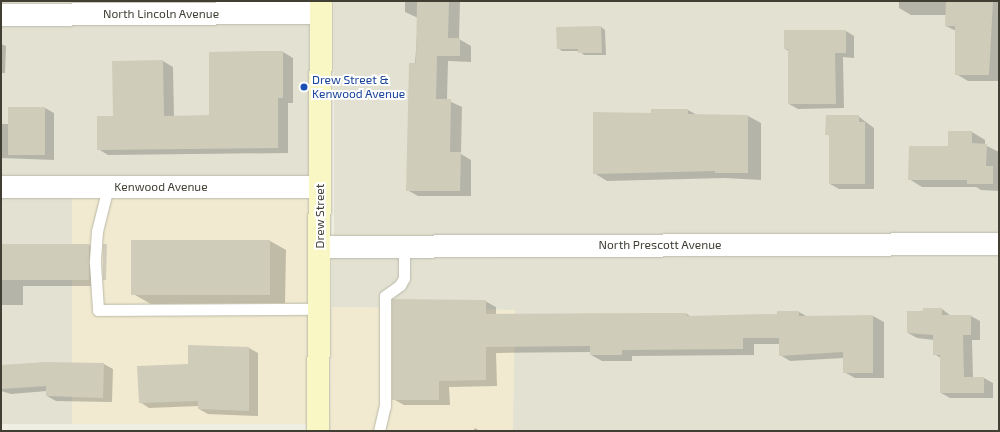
<!DOCTYPE html>
<style>
body{margin:0}
#map{position:relative;width:1000px;height:432px;overflow:hidden;background:#f0efe3;font-family:"Exo 2",sans-serif}
div>[style]{position:absolute}
[style*='--x']{left:calc(var(--x)*1px);top:calc(var(--y)*1px);width:calc(var(--w)*1px);rotate:calc(var(--a)*1deg)}
.residential>*{inset:0;background:#e3e2d2;transform-origin:0 0}
.commercial>*{inset:0;background:#f1ead0;transform-origin:0 0}
.shadow>*{inset:0;background:#0003}
.building>*{inset:0;background:#d0ccba;transform-origin:0 0}
.roads{filter:drop-shadow(0 0 1px #bab8a7) drop-shadow(0 0 1px #bab8a7)}
.service>*{height:11px;margin:-5.5px;padding:0 5.5px;transform-origin:5.5px;border-radius:5.5px;background:#fff}
.minor>*{height:22px;margin:-11px;padding:0 11px;transform-origin:11px;border-radius:11px;background:#fff}
.secondary>*{height:22px;margin:-11px;padding:0 11px;transform-origin:11px;border-radius:11px;background:#f9f8c4}
.dots>*{width:11px;height:11px;translate:-50% -50%;box-sizing:border-box;border:2px solid #fff;border-radius:50%}
span{translate:-50% -50%;white-space:nowrap;text-align:center;line-height:1.15;-webkit-text-stroke:4px #fff;paint-order:stroke}
.street-label{font-size:12px;color:#413f34}
.transit-label{font-size:12px;color:#164399}
.left{translate:0 -50%;text-align:left}
.frame{position:absolute;inset:0;border:2px solid #413f34;pointer-events:none}
</style>
<div id="map">
<div class="residential">
<i style="clip-path:polygon(1px 1px,309px 1px,309px 2px,1px 3px)"></i>
<i style="left:334px;top:1px;width:665px;height:235px"></i>
<i style="left:309px;top:24px;width:152px;height:308px;rotate:90deg"></i>
<i style="left:1px;top:198px;width:71px;height:226px"></i>
<i style="clip-path:polygon(999px 255px,999px 431px,510px 431px,514px 310px,332px 307px,332px 258px)"></i>
</div>
<div class="commercial">
<i style="left:72px;top:198px;width:236px;height:226px"></i>
<i style="left:332px;top:307px;width:183px;height:124px;rotate:1deg"></i>
</div>
<div class="shadow">
<i style="clip-path:polygon(405px 1px,460px 1px,459px 39px,471px 46px,471px 62px,448px 61px,447px 100px,462px 107px,461px 154px,471px 160px,471px 196px,418px 196px,407px 190px,418px 18px,405px 12px)"></i>
<i style="clip-path:polygon(899px 1px,999px 1px,999px 81px,968px 81px,956px 74px,956px 31px,946px 26px,947px 15px,911px 15px,899px 8px)"></i>
<i style="clip-path:polygon(601px 27px,605px 30px,606px 55px,584px 55px,579px 51px,562px 51px,558px 48px)"></i>
<i style="clip-path:polygon(846px 31px,854px 36px,854px 58px,843px 57px,844px 108px,798px 109px,789px 104px,789px 51px,785px 49px)"></i>
<i style="clip-path:polygon(1px 44px,6px 46px,5px 73px,1px 73px)"></i>
<i style="clip-path:polygon(283px 52px,293px 58px,293px 103px,288px 103px,288px 153px,108px 155px,98px 149px,114px 117px,163px 61px,173px 67px,174px 117px,210px 116px,210px 53px)"></i>
<i style="clip-path:polygon(45px 108px,54px 113px,54px 160px,1px 158px,1px 124px,9px 124px)"></i>
<i style="clip-path:polygon(652px 110px,688px 110px,697px 115px,748px 116px,761px 123px,761px 180px,725px 178px,607px 181px,594px 173px,652px 114px)"></i>
<i style="clip-path:polygon(858px 116px,874px 128px,874px 189px,839px 189px,830px 184px,830px 136px,826px 134px)"></i>
<i style="clip-path:polygon(972px 132px,985px 140px,985px 145px,999px 152px,999px 191px,981px 190px,976px 187px,922px 187px,909px 179px)"></i>
<i style="clip-path:polygon(270px 241px,286px 250px,285px 303px,151px 304px,135px 295px)"></i>
<i style="clip-path:polygon(1px 245px,89px 245px,100px 252px,100px 286px,23px 286px,23px 305px,1px 305px)"></i>
<i style="clip-path:polygon(485px 301px,496px 307px,496px 315px,687px 314px,691px 317px,766px 315px,799px 312px,808px 317px,873px 316px,884px 322px,884px 378px,855px 378px,844px 372px,844px 358px,790px 361px,780px 355px,780px 344px,754px 344px,754px 355px,632px 356px,632px 361px,602px 361px,591px 355px,591px 352px,496px 353px,497px 386px,449px 387px,450px 405px,404px 405px,393px 399px)"></i>
<i style="clip-path:polygon(942px 309px,951px 316px,971px 316px,980px 321px,980px 340px,972px 340px,973px 378px,984px 378px,993px 383px,993px 398px,950px 398px,941px 393px,941px 358px,934px 354px,934px 340px,917px 338px,908px 333px,908px 312px)"></i>
<i style="clip-path:polygon(249px 348px,258px 353px,258px 416px,208px 414px,199px 409px,199px 406px,149px 408px,140px 402px,189px 365px)"></i>
<i style="clip-path:polygon(104px 364px,113px 369px,112px 402px,56px 401px,47px 396px,47px 391px,11px 394px,1px 391px,1px 366px)"></i>
<i style="clip-path:polygon(475px 428px,480px 431px,473px 431px)"></i>
</div>
<div class="building">
<i style="clip-path:polygon(417px 1px,449px 1px,448px 38px,460px 38px,460px 56px,437px 56px,436px 99px,451px 99px,450px 152px,461px 152px,460px 191px,406px 191px,409px 63px,416px 63px)"></i>
<i style="clip-path:polygon(946px 1px,993px 1px,989px 75px,955px 75px,955px 26px,945px 26px)"></i>
<i style="clip-path:polygon(601px 26px,602px 53px,578px 53px,578px 49px,557px 49px,556px 27px)"></i>
<i style="clip-path:polygon(784px 30px,846px 30px,846px 53px,835px 53px,836px 104px,788px 104px,788px 49px,784px 49px)"></i>
<i style="clip-path:polygon(258px 51px,283px 51px,283px 98px,278px 98px,278px 148px,97px 150px,97px 116px,113px 116px,112px 61px,163px 60px,164px 116px,209px 115px,209px 52px)"></i>
<i style="left:8px;top:107px;width:37px;height:48px"></i>
<i style="clip-path:polygon(651px 109px,688px 109px,688px 114px,748px 115px,748px 173px,715px 173px,715px 171px,593px 174px,593px 112px,651px 113px)"></i>
<i style="clip-path:polygon(826px 115px,859px 115px,859px 122px,865px 122px,865px 184px,829px 184px,829px 135px,825px 135px)"></i>
<i style="clip-path:polygon(948px 131px,972px 131px,972px 143px,987px 144px,986px 166px,993px 166px,993px 184px,967px 184px,967px 180px,908px 180px,909px 146px,948px 146px)"></i>
<i style="left:270px;top:240px;width:55px;height:139px;rotate:90deg"></i>
<i style="left:1px;top:244px;width:88px;height:36px"></i>
<i style="clip-path:polygon(103px 244px,107px 244px,106px 280px,103px 280px)"></i>
<i style="clip-path:polygon(392px 299px,486px 300px,486px 314px,648px 313px,687px 313px,687px 316px,766px 314px,777px 314px,777px 311px,799px 311px,799px 316px,873px 315px,873px 373px,843px 373px,843px 352px,779px 356px,779px 338px,743px 338px,743px 349px,622px 350px,622px 355px,590px 355px,590px 346px,486px 347px,486px 380px,439px 381px,439px 400px,392px 400px)"></i>
<i style="clip-path:polygon(923px 308px,942px 308px,942px 315px,971px 315px,971px 335px,963px 335px,964px 377px,984px 377px,984px 393px,940px 393px,940px 355px,933px 355px,933px 335px,907px 333px,907px 311px,923px 311px)"></i>
<i style="clip-path:polygon(188px 345px,249px 347px,249px 411px,198px 409px,198px 401px,139px 403px,137px 366px,188px 364px)"></i>
<i style="clip-path:polygon(45px 362px,104px 363px,103px 398px,46px 396px,46px 386px,1px 389px,1px 365px)"></i>
</div>
<div class="roads">
<div class="service">
<i style="--x:108;--y:187;--w:45;--a:104"></i>
<i style="--x:97;--y:231;--w:32;--a:94"></i>
<i style="--x:95;--y:263;--w:47;--a:86.3"></i>
<i style="--x:98;--y:310;--w:221;--a:-0.3"></i>
<i style="--x:379;--y:431;--w:26;--a:-77"></i>
<i style="--x:385;--y:406;--w:110;--a:-90"></i>
<i style="--x:385;--y:296;--w:19;--a:-36"></i>
<i style="--x:400;--y:285;--w:8;--a:-60"></i>
<i style="--x:404;--y:278;--w:31;--a:-90"></i>
</div>
<div class="minor">
<i style="--x:1;--y:15;--w:320;--a:-0.4"></i>
<i style="--x:1;--y:187;--w:319;--a:0"></i>
<i style="--x:320;--y:247;--w:679;--a:-0.25"></i>
</div>
<div class="secondary">
<i style="--x:318;--y:431;--w:430;--a:-89.6"></i>
</div>
</div>
<div class="dots">
<i style="left:304px;top:87px;background:#1a4fb4"></i>
</div>
<div class="street-label">
<span style="left:161px;top:14px">North Lincoln Avenue</span>
<span style="left:161px;top:187px">Kenwood Avenue</span>
<span style="left:320px;top:216px;rotate:-90deg">Drew Street</span>
<span style="left:660px;top:245px">North Prescott Avenue</span>
</div>
<div class="transit-label">
<span class="left" style="left:312px;top:87px">Drew Street &amp;<br>Kenwood Avenue</span>
</div>
<div class="frame"></div>
</div>
